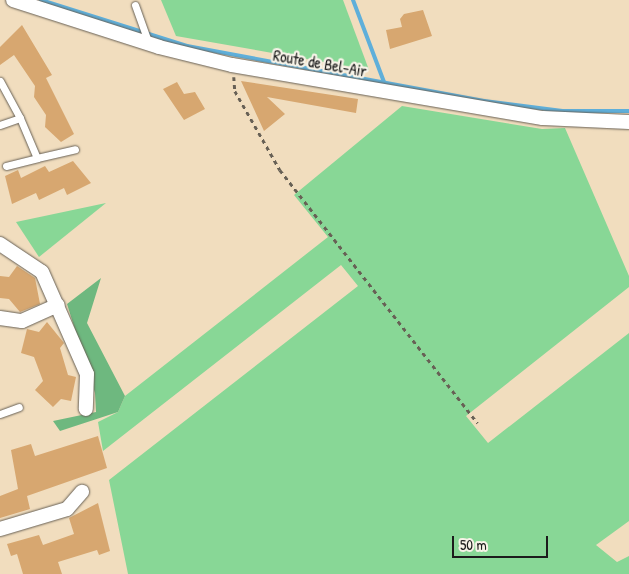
<!DOCTYPE html>
<style>
body{margin:0}
#map{position:relative;width:629px;height:574px;overflow:hidden;background:#f1ddbe;font-family:"Patrick Hand",sans-serif}
div>[style]{position:absolute}
[style*='--x']{left:calc(var(--x)*1px);top:calc(var(--y)*1px);width:calc(var(--w)*1px);rotate:calc(var(--a)*1deg)}
.green>*{inset:0;background:#88d796}
.forest>*{inset:0;background:#6eb87f}
.stream>*{height:4px;margin:-2px;padding:0 2px;transform-origin:2px;border-radius:2px;background:#5fafda}
.building>*{inset:0;background:#d7a770}
.path>*{height:2.5px;margin-top:-1.25px;transform-origin:0;background:repeating-linear-gradient(90deg,#676055 0 4px,transparent 0 8px)}
.roads{filter:drop-shadow(0 0 1px #676055) drop-shadow(0 0 1px #676055)}
.lane>*{height:7px;margin:-3.5px;padding:0 3.5px;transform-origin:3.5px;border-radius:3.5px;background:#fff}
.street>*{height:14px;margin:-7px;padding:0 7px;transform-origin:7px;border-radius:7px;background:#fff}
span{translate:-50% -50%;white-space:nowrap;text-align:center;line-height:1.15;-webkit-text-stroke:4.5px #f7f3e8;paint-order:stroke}
.street-label{font-size:16px;color:#1c1c1c}
.scale{position:absolute;left:452px;top:536px;width:96px;height:22px;box-sizing:border-box;border:2px solid #1c1c1c;border-top:0;padding-left:6px;font-size:15px;line-height:18px;white-space:nowrap;color:#1c1c1c;-webkit-text-stroke:4px #f7f3e8;paint-order:stroke}
</style>
<div id="map">
<div class="green">
<i style="clip-path:polygon(161px 0,343px 0,369px 70px,176px 36px)"></i>
<i style="clip-path:polygon(402px 106px,542px 129px,565px 128px,629px 276px,629px 287px,466px 416px,488px 443px,629px 333px,629px 521px,596px 545px,617px 562px,629px 556px,629px 574px,128px 574px,109px 480px,358px 286px,341px 265px,103px 451px,98px 422px,118px 412px,125px 396px,328px 237px,294px 195px)"></i>
<i style="clip-path:polygon(106px 203px,39px 257px,16px 222px)"></i>
</div>
<div class="forest">
<i style="clip-path:polygon(101px 278px,87px 323px,125px 396px,118px 412px,60px 431px,53px 421px,96px 412px,95px 393px,67px 304px)"></i>
</div>
<div class="stream">
<i style="--x:41;--y:0;--w:153;--a:17.5"></i>
<i style="--x:187;--y:46;--w:302;--a:10.5"></i>
<i style="--x:484;--y:101;--w:79;--a:7.3"></i>
<i style="--x:562;--y:111;--w:67;--a:0"></i>
<i style="--x:353;--y:0;--w:88;--a:69.3"></i>
</div>
<div class="building">
<i style="clip-path:polygon(423px 10px,432px 36px,390px 49px,386px 30px,402px 27px,400px 19px,404px 14px)"></i>
<i style="clip-path:polygon(22px 25px,52px 75px,46px 78px,74px 134px,61px 142px,45px 127px,46px 115px,34px 97px,35px 86px,14px 55px,0 65px,0 47px)"></i>
<i style="clip-path:polygon(241px 81px,358px 99px,356px 113px,267px 97px,285px 114px,264px 131px)"></i>
<i style="clip-path:polygon(177px 82px,184px 94px,195px 92px,205px 109px,184px 120px,163px 89px)"></i>
<i style="clip-path:polygon(73px 161px,91px 183px,67px 195px,64px 188px,39px 200px,36px 193px,12px 204px,5px 176px,18px 170px,21px 178px,45px 166px,49px 172px)"></i>
<i style="clip-path:polygon(17px 266px,35px 278px,40px 304px,20px 312px,9px 299px,0 298px,0 276px,9px 277px)"></i>
<i style="clip-path:polygon(47px 322px,64px 343px,60px 348px,68px 375px,76px 377px,71px 401px,61px 399px,53px 407px,35px 390px,43px 381px,34px 357px,21px 353px,27px 329px,39px 332px)"></i>
<i style="clip-path:polygon(98px 436px,107px 468px,27px 496px,30px 509px,0 518px,0 496px,18px 489px,11px 450px,31px 444px,35px 456px)"></i>
<i style="clip-path:polygon(98px 503px,110px 551px,99px 555px,97px 550px,58px 562px,62px 574px,23px 574px,17px 554px,11px 556px,7px 544px,39px 535px,43px 545px,74px 534px,69px 518px)"></i>
</div>
<div class="path">
<i style="--x:234;--y:77;--w:14;--a:86"></i>
<i style="--x:235;--y:91;--w:91;--a:60.3"></i>
<i style="--x:280;--y:170;--w:321;--a:52"></i>
</div>
<div class="roads">
<div class="lane">
<i style="--x:135;--y:5;--w:41;--a:70.3"></i>
<i style="--x:0;--y:81;--w:42;--a:61.6"></i>
<i style="--x:20;--y:118;--w:21;--a:161"></i>
<i style="--x:20;--y:118;--w:43;--a:67"></i>
<i style="--x:37;--y:158;--w:39;--a:-13"></i>
<i style="--x:6;--y:166;--w:32;--a:-14"></i>
<i style="--x:0;--y:414;--w:20;--a:-20"></i>
</div>
<div class="street">
<i style="--x:13;--y:0;--w:153;--a:17.8"></i>
<i style="--x:159;--y:47;--w:75;--a:13.9"></i>
<i style="--x:232;--y:65;--w:315;--a:9.7"></i>
<i style="--x:543;--y:118;--w:86;--a:2.7"></i>
<i style="--x:0;--y:244;--w:50;--a:33.7"></i>
<i style="--x:42;--y:272;--w:111;--a:66.2"></i>
<i style="--x:87;--y:374;--w:35;--a:92"></i>
<i style="--x:0;--y:318;--w:22;--a:8"></i>
<i style="--x:22;--y:321;--w:39;--a:-24"></i>
<i style="--x:0;--y:529;--w:70;--a:-16.6"></i>
<i style="--x:67;--y:509;--w:23;--a:-49"></i>
</div>
</div>
<div class="street-label">
<span style="left:320px;top:63px;rotate:10deg">Route de Bel-Air</span>
</div>
<div class="scale">50 m</div>
</div>
